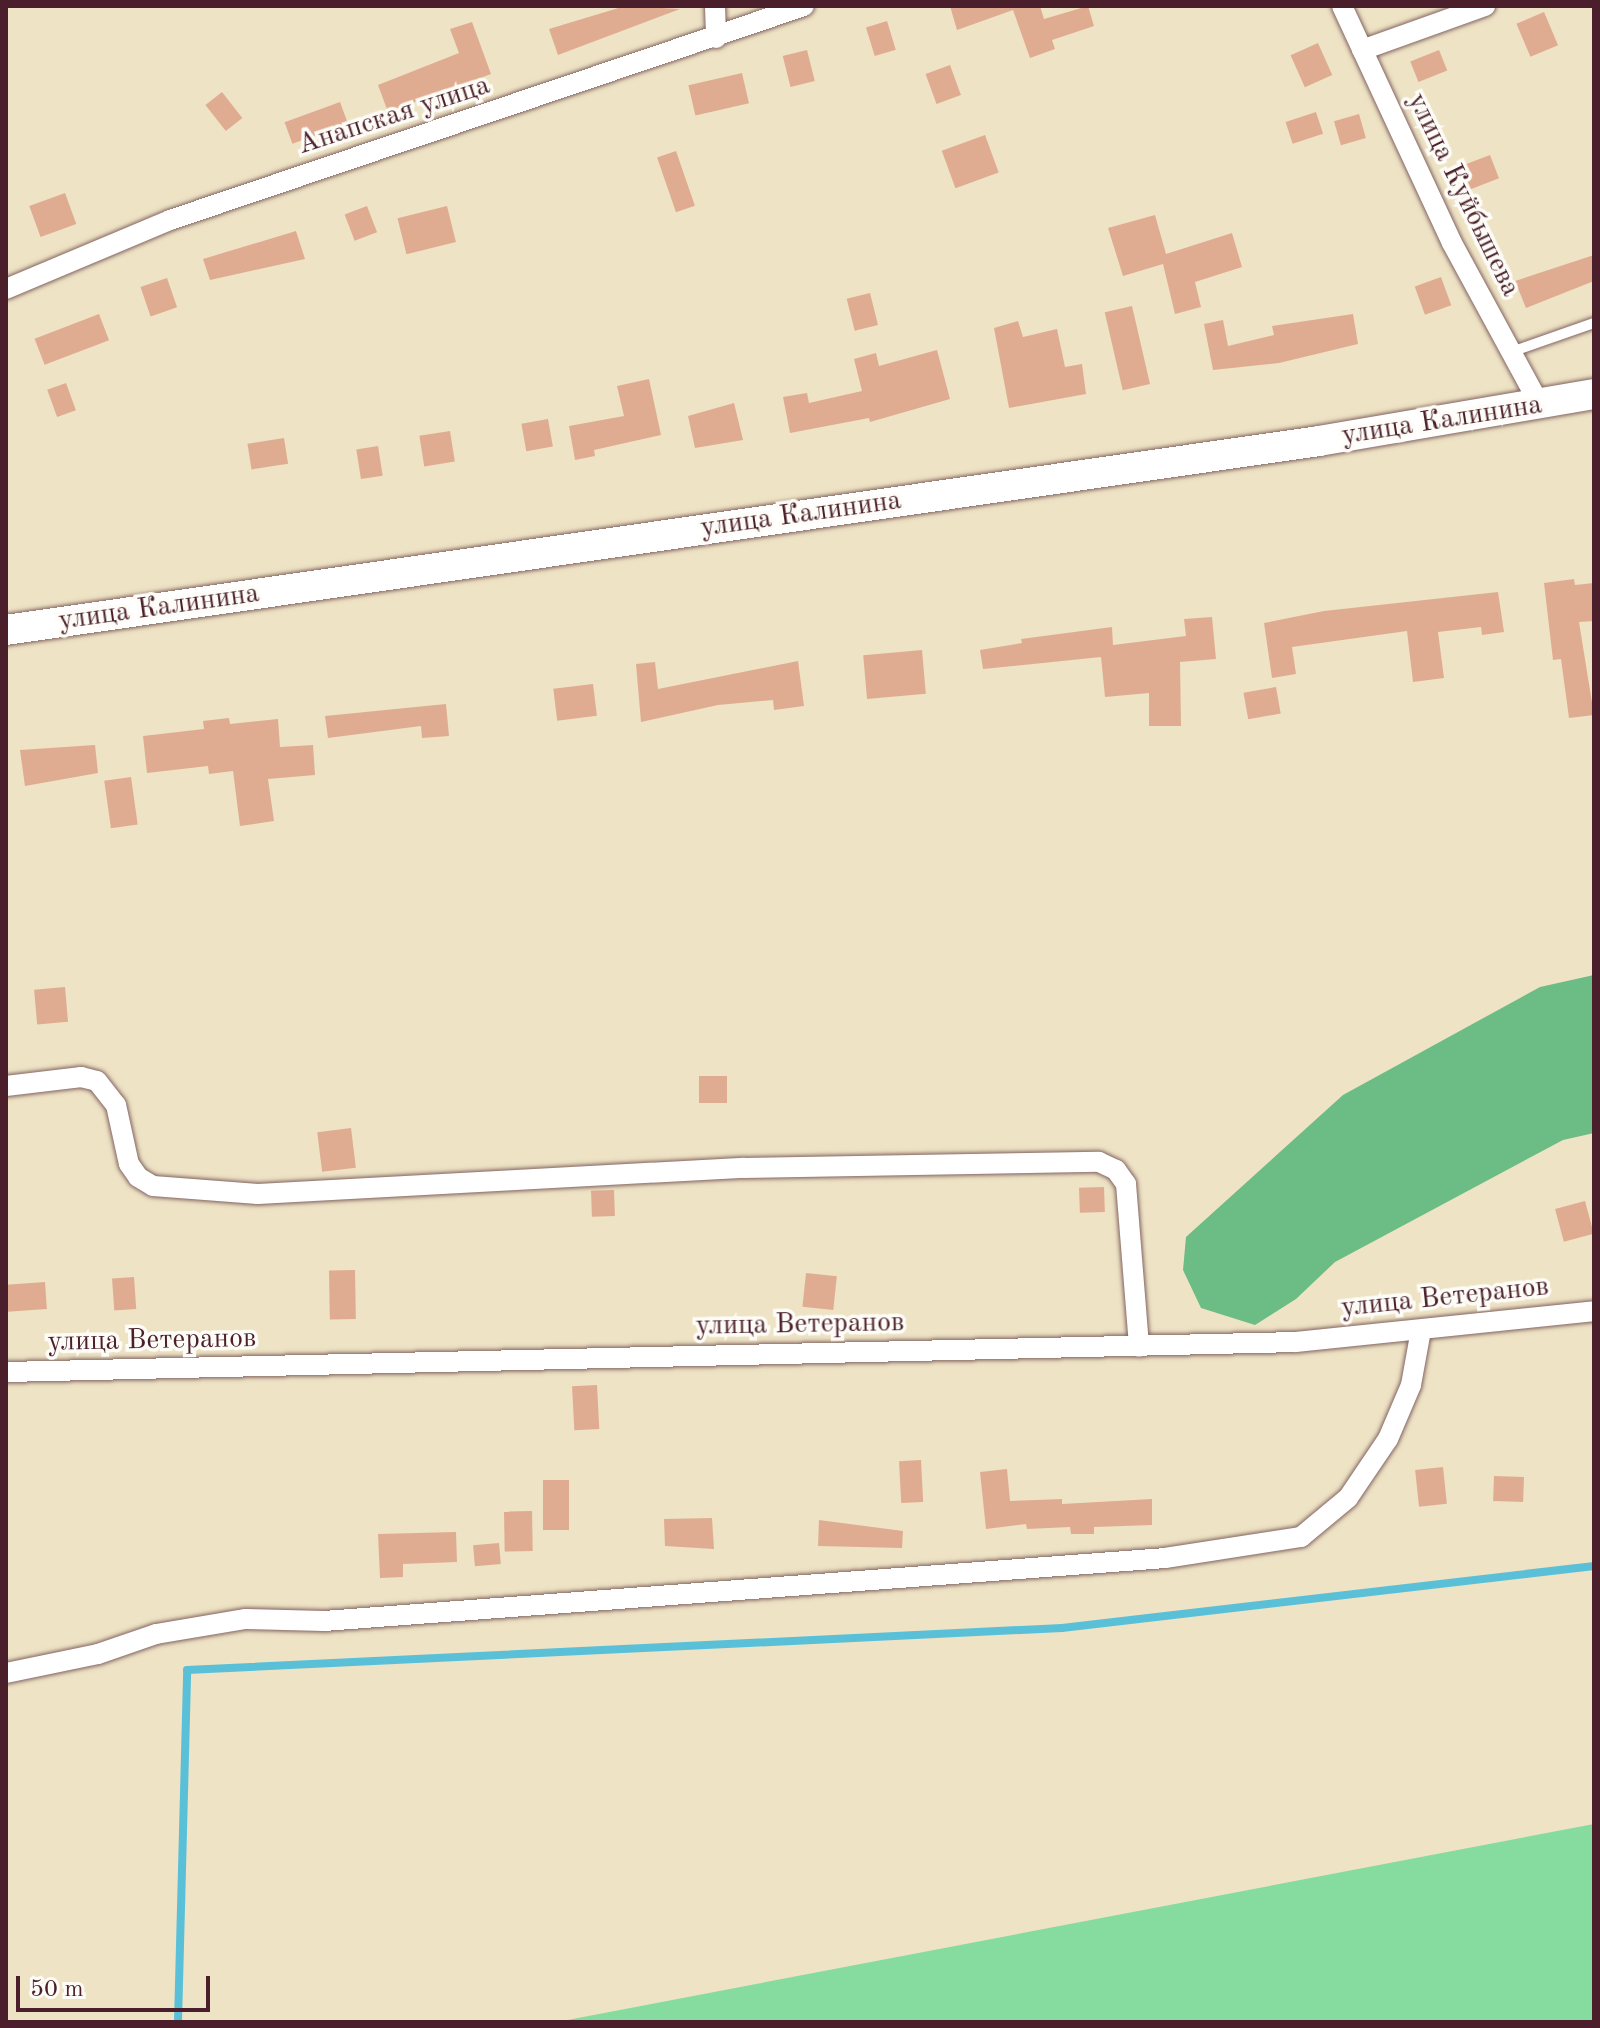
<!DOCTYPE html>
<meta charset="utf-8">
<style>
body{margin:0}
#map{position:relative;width:1600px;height:2028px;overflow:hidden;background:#eee3c5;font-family:"Old Standard TT",serif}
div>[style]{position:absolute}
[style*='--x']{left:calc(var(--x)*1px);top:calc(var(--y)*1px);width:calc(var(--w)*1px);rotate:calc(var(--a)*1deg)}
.green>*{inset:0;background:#86dc9e}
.forest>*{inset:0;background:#6cbc85}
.stream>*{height:8px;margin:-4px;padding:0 4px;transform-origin:4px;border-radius:4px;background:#59c0d7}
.building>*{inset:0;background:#e0ac91;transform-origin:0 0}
.roads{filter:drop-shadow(0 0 2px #836461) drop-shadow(0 0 2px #836461)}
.lane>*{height:10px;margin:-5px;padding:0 5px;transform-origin:5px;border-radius:5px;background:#fff}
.street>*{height:20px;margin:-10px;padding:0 10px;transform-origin:10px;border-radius:10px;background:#fff}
.secondary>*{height:30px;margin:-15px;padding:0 15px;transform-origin:15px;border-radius:15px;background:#fff}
span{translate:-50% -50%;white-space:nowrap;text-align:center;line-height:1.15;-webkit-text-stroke:7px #fdfcf7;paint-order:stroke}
.street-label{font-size:28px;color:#4a1f2b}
.frame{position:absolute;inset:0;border:8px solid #4a1f2b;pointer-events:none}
.scale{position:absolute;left:16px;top:1976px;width:194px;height:36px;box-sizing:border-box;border:4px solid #4a1f2b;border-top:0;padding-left:10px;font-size:24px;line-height:28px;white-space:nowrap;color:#4a1f2b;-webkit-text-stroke:6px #fdfcf7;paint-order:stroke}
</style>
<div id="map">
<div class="green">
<i style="clip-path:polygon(1594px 1824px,1594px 2022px,557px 2022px)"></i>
</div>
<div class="forest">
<i style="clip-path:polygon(1594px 975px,1594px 1133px,1563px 1140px,1335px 1262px,1296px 1299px,1255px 1325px,1201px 1308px,1183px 1270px,1186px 1237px,1343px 1095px,1540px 987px)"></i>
</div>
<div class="stream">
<i style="--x:178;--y:2022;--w:352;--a:-88.5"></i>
<i style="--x:187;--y:1670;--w:876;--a:-2.75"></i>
<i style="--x:1062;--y:1628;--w:536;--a:-6.65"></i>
</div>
<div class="building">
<i style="clip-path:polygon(625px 6px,680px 9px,558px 55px,549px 29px)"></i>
<i style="clip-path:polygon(950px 6px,1040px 6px,1044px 19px,1088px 6px,1094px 26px,1052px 40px,1055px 49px,1030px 58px,1013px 10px,957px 30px)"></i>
<i style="left:1544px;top:12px;width:36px;height:30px;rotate:67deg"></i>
<i style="left:887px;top:21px;width:30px;height:22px;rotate:73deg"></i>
<i style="clip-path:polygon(472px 22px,491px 74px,388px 112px,378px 85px,459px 53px,450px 29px)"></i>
<i style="left:1318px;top:43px;width:35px;height:30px;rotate:66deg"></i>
<i style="left:807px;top:50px;width:32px;height:25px;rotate:76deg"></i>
<i style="left:1439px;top:50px;width:22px;height:31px;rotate:68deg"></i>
<i style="left:950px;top:65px;width:32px;height:26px;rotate:70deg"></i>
<i style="left:742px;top:73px;width:31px;height:55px;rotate:77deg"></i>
<i style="left:222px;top:92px;width:33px;height:21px;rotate:52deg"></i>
<i style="left:340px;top:102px;width:23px;height:59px;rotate:70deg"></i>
<i style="left:1316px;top:112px;width:23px;height:32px;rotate:72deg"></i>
<i style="left:1359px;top:114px;width:25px;height:26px;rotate:74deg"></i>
<i style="left:985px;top:135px;width:40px;height:46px;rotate:70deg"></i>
<i style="left:676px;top:151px;width:58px;height:20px;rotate:71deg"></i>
<i style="left:1490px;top:155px;width:25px;height:31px;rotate:69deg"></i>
<i style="left:65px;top:193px;width:33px;height:38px;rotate:70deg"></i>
<i style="left:367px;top:206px;width:28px;height:24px;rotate:69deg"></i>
<i style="left:447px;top:206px;width:37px;height:51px;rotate:76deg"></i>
<i style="clip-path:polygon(1155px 215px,1166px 254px,1232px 233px,1242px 267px,1195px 282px,1201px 307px,1175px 314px,1163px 264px,1123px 276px,1108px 228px)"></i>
<i style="clip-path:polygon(296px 231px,305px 259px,210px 280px,203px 259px)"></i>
<i style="clip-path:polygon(1594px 255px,1594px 281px,1526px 308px,1515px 281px)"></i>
<i style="left:1441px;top:277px;width:30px;height:28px;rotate:70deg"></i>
<i style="left:167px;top:278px;width:31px;height:28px;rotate:71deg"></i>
<i style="left:870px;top:293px;width:33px;height:24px;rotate:76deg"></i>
<i style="left:1132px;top:306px;width:80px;height:28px;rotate:77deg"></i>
<i style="left:99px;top:314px;width:28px;height:69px;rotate:69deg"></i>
<i style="clip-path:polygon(1353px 314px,1358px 344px,1279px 363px,1213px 370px,1204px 324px,1223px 320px,1228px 346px,1274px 335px,1272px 326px)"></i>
<i style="clip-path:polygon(1018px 321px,1023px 337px,1057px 329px,1065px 367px,1082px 364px,1086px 394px,1009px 408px,994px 328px)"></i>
<i style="clip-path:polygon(937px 350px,950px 399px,870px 422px,869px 418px,790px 433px,783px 397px,807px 393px,809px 403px,862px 391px,854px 359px,876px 353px,879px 366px)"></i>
<i style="clip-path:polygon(649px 379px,661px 435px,594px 450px,595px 456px,575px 460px,569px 426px,624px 416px,617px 386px)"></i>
<i style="left:66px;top:383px;width:29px;height:20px;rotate:70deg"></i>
<i style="clip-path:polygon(734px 403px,743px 440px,695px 448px,688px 416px)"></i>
<i style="left:548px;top:419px;width:28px;height:27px;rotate:80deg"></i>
<i style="left:450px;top:431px;width:31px;height:31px;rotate:81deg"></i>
<i style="left:284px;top:438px;width:26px;height:37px;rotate:81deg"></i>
<i style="left:378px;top:446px;width:30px;height:22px;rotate:81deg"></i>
<i style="clip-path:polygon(1574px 579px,1575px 585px,1594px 583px,1594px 621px,1579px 622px,1594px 715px,1569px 718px,1561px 659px,1553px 660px,1544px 583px)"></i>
<i style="clip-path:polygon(1498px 592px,1504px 632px,1482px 635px,1481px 627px,1438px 632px,1444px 678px,1413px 682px,1407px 631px,1292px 647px,1296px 674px,1272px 678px,1264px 623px,1324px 611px)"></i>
<i style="clip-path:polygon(1212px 617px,1216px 659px,1180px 662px,1181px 726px,1149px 726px,1149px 693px,1105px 697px,1101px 657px,983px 669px,980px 650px,1022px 643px,1021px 639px,1112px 627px,1113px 645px,1186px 636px,1184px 619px)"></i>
<i style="left:922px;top:650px;width:44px;height:59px;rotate:85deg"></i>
<i style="clip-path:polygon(798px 661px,804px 706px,774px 710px,773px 700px,718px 705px,641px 722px,636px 664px,655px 662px,658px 689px)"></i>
<i style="left:593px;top:684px;width:32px;height:40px;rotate:83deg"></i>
<i style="left:1276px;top:687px;width:27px;height:33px;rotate:80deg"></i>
<i style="clip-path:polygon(446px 704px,449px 736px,422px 738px,421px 726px,328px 738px,325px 716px)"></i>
<i style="clip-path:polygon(229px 718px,230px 724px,278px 719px,280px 747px,313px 745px,315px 775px,268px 779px,274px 821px,240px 826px,233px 771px,209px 774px,208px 766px,147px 773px,143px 736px,204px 729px,203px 721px)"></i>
<i style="clip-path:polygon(95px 745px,98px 773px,25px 786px,20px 750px)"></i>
<i style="left:131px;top:777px;width:48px;height:27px;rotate:82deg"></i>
<i style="left:65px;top:987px;width:35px;height:31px;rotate:85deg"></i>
<i style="left:699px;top:1076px;width:28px;height:27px"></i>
<i style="left:351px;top:1128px;width:40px;height:34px;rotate:83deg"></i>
<i style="left:1104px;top:1187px;width:25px;height:25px;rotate:88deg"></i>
<i style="left:614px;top:1190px;width:26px;height:23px;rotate:88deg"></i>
<i style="left:1585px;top:1201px;width:34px;height:31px;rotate:75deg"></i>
<i style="left:355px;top:1270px;width:49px;height:26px;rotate:89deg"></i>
<i style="left:806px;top:1273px;width:31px;height:34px;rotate:6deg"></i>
<i style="left:134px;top:1277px;width:32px;height:22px;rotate:86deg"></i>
<i style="left:45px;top:1282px;width:27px;height:39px;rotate:86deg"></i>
<i style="left:597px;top:1385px;width:44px;height:25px;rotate:87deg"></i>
<i style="left:921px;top:1460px;width:42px;height:22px;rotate:87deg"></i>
<i style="left:1443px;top:1467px;width:37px;height:28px;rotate:84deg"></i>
<i style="clip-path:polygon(1007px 1469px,1010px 1501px,1062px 1499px,1062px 1504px,1152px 1499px,1152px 1525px,1094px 1527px,1094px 1534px,1071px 1534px,1070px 1527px,1027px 1529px,1026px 1524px,986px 1529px,980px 1472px)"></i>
<i style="left:1494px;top:1476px;width:30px;height:25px;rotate:2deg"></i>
<i style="left:543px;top:1480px;width:26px;height:50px"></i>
<i style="left:532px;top:1511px;width:40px;height:28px;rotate:89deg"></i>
<i style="clip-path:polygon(712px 1518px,714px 1549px,665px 1546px,664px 1519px)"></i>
<i style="clip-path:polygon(819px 1520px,903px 1531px,902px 1548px,818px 1546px)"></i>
<i style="clip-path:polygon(456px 1532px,457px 1562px,403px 1564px,403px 1577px,380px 1578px,378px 1534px)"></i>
<i style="left:499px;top:1543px;width:21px;height:26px;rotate:85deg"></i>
</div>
<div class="roads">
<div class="lane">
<i style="--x:1514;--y:351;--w:85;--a:-19.3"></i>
</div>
<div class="street">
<i style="--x:715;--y:6;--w:32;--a:88"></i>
<i style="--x:1342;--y:6;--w:261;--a:65.1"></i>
<i style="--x:1452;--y:243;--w:184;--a:61.5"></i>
<i style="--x:1362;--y:50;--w:131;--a:-19.7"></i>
<i style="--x:6;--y:289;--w:178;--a:-22.8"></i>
<i style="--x:170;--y:220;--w:669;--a:-18.65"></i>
<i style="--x:6;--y:1086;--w:76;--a:-6.8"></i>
<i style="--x:81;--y:1077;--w:16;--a:14"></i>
<i style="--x:97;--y:1081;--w:31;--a:52"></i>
<i style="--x:116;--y:1105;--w:60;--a:77.6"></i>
<i style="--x:129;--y:1164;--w:16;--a:55"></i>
<i style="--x:138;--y:1177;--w:17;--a:31"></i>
<i style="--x:153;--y:1186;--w:105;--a:4.4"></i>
<i style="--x:258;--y:1194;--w:487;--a:-3.1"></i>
<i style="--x:744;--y:1168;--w:355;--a:-1"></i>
<i style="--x:1099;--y:1162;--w:19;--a:25"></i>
<i style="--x:1116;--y:1170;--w:17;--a:54"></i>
<i style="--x:1126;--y:1184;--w:163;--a:85.4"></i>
<i style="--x:6;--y:1372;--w:1290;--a:-1.33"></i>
<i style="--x:1296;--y:1342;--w:300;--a:-5.9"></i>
<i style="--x:6;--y:1673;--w:94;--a:-11.7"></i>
<i style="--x:98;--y:1654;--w:61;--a:-19"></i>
<i style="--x:156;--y:1634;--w:91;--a:-9.5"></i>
<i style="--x:246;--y:1619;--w:78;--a:1.5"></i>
<i style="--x:324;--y:1621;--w:843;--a:-4.28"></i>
<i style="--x:1165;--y:1558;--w:138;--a:-8.8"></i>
<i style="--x:1301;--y:1537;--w:61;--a:-39.7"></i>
<i style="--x:1348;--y:1498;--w:71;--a:-55.9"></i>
<i style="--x:1388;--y:1439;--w:59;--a:-66.9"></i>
<i style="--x:1411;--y:1385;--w:56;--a:-79.7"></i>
</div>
<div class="secondary">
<i style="--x:6;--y:630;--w:1327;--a:-8.19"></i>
<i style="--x:1319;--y:441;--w:279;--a:-9.7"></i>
</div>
</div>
<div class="street-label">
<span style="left:394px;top:116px;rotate:-18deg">Анапская улица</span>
<span style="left:1463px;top:195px;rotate:64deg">улица Куйбышева</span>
<span style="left:1442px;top:421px;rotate:-9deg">улица Калинина</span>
<span style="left:801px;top:515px;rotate:-8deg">улица Калинина</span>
<span style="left:159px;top:608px;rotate:-8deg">улица Калинина</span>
<span style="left:1445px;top:1298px;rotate:-6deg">улица Ветеранов</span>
<span style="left:800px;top:1325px;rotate:-1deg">улица Ветеранов</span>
<span style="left:152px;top:1341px;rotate:-1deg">улица Ветеранов</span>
</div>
<div class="frame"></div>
<div class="scale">50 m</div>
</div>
